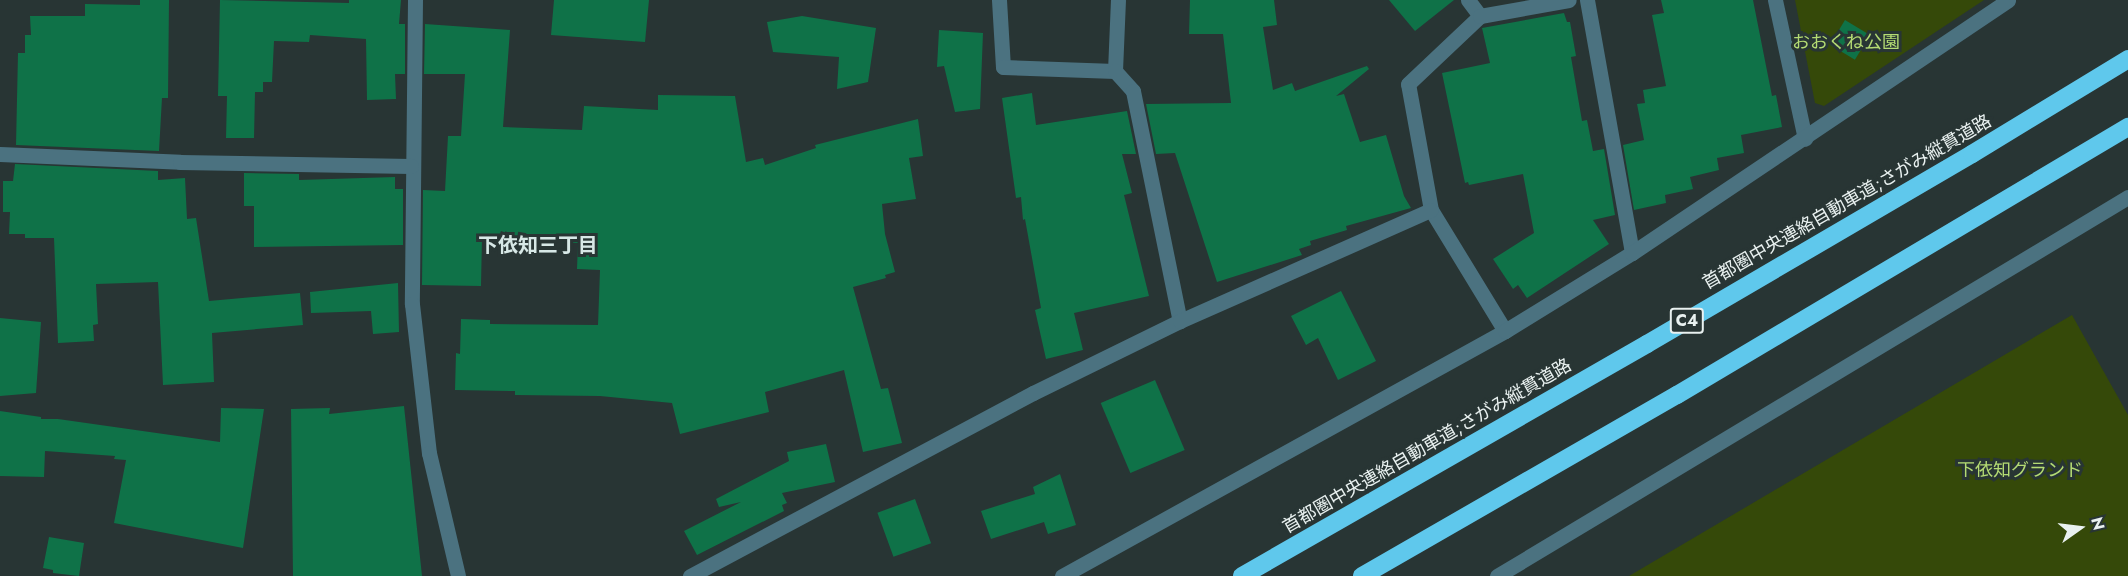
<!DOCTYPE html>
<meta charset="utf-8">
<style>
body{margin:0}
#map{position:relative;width:2128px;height:576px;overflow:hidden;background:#283534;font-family:Jost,"Noto Sans JP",sans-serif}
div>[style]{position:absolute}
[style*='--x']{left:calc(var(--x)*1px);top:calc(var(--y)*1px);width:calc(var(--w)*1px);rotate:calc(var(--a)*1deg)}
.green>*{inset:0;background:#354909}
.building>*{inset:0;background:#0f7248;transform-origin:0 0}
.minor>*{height:15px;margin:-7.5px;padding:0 7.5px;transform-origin:7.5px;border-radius:7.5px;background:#4b7280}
.tertiary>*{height:15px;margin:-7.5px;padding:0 7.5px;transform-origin:7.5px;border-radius:7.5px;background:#4b7280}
.motorway>*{height:18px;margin:-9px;padding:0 9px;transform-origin:9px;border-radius:9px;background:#5fc8ec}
span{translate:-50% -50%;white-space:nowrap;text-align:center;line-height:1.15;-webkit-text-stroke:6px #283534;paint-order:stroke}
.shield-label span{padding:2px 4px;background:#283534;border:2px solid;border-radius:4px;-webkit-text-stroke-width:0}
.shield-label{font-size:16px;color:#e9f1f0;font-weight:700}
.park-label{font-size:18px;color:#b4db73}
.street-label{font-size:18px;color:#e9f1f0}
.neighbourhood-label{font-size:20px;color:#d7e8e6;font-weight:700}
.north{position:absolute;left:2050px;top:498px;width:60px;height:60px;-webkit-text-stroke:4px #283534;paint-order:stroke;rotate:76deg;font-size:16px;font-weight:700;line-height:24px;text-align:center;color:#e9f1f0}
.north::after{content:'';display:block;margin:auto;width:21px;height:27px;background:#e9f1f0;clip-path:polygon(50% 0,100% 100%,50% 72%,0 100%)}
</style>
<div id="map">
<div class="green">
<i style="clip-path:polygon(1795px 0,1984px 0,1824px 106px,1815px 103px)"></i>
<i style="clip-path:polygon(2072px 315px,2128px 415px,2128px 576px,1629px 576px)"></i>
</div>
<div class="building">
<i style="clip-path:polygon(140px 0,169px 0,168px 98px,162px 98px,159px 151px,16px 145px,18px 53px,25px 53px,25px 35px,31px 35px,30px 16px,85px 16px,85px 4px,140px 5px)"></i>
<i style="clip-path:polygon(220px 0,349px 3px,349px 0,401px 0,399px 24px,405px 24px,405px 74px,395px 74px,396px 99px,367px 100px,366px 39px,310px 35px,309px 42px,274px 41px,272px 82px,263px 82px,263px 92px,255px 92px,254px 138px,226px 138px,227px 96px,218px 96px)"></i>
<i style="clip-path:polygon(554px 0,649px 0,645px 42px,551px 35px)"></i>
<i style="clip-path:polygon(1190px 0,1274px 0,1277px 25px,1263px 27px,1273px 90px,1292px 83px,1295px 91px,1367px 66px,1369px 69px,1336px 96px,1344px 94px,1360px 142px,1386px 135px,1404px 196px,1411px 208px,1346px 226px,1347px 230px,1310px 241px,1311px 245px,1299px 249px,1302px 255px,1217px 282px,1175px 153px,1156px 154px,1146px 104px,1231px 103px,1223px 34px,1189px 34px)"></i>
<i style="clip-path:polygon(1389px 0,1454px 0,1415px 31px)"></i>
<i style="clip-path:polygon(1661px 0,1753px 0,1772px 96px,1776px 95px,1782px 127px,1741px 135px,1744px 153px,1717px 158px,1719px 170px,1690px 177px,1693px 189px,1665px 195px,1666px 203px,1634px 210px,1623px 145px,1644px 140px,1637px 104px,1645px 103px,1643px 90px,1666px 86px,1652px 15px,1664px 13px)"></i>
<i style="clip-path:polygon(1564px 13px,1567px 22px,1570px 22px,1576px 56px,1571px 57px,1582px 121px,1587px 120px,1593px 151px,1604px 149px,1615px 215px,1593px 220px,1609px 244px,1527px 298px,1518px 285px,1513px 289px,1493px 259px,1534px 233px,1523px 174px,1469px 185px,1468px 182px,1465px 183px,1442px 73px,1490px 63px,1482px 28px)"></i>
<i style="clip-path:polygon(802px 16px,876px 28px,868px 82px,837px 89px,839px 57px,773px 52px,767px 22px)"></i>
<i style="left:1845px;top:20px;width:29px;height:29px;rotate:31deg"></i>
<i style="clip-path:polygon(425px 24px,510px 30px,503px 127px,582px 130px,584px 106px,658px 110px,658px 95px,735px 96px,746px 162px,763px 158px,765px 165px,816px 148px,815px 145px,918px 119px,923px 156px,909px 158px,916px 199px,882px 204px,885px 234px,895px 272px,885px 275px,886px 278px,853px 287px,881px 389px,888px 388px,902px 443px,863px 452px,844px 370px,765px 392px,769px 412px,680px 434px,672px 403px,600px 396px,515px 395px,515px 391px,455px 390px,456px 353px,460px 354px,461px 319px,490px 320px,490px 324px,598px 325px,600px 270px,577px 269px,578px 243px,482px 237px,481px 286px,422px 285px,423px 190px,445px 191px,448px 136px,461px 136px,465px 74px,424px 74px)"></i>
<i style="clip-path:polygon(939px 30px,983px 33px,980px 109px,955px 112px,944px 66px,937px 67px)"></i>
<i style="clip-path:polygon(1032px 93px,1036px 125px,1127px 111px,1136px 154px,1122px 154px,1132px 193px,1124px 195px,1149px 296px,1074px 313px,1083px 350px,1046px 359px,1035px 310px,1041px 308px,1025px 219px,1023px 220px,1021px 197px,1016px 198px,1002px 98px)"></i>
<i style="clip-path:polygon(15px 164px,158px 171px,158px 180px,185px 178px,187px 219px,196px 218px,209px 301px,300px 293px,303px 325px,212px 333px,214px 382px,163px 385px,158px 282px,96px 284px,98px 324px,93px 325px,94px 341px,58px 343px,54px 238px,25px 238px,25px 234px,9px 234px,10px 212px,3px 212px,3px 181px,13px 181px)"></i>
<i style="clip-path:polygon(244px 173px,299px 174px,299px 180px,395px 177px,395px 189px,403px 189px,403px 245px,254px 247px,254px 206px,244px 206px)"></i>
<i style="clip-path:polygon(398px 283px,399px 332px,373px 334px,371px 311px,311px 313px,310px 292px)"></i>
<i style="clip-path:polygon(1341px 291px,1376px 361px,1338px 380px,1318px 338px,1306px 345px,1291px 316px)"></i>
<i style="clip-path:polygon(0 318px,41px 322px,36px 393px,0 396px)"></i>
<i style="left:1155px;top:380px;width:76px;height:59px;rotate:67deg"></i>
<i style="clip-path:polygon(404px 406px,422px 576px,293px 576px,291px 409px,330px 408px,329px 414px)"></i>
<i style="clip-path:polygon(221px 408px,264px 409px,243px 548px,114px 523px,126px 460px,114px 459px,115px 456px,45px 451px,44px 477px,0 476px,0 411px,41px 417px,41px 419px,58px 419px,220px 442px)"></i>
<i style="clip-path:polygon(826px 444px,835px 482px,782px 493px,787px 503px,782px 505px,784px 511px,697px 555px,684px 531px,741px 502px,719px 507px,716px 499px,789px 461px,787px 452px)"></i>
<i style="clip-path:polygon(1060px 474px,1076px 525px,1048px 534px,1044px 522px,991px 539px,981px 511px,1035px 494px,1033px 487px)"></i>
<i style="left:915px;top:499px;width:47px;height:40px;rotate:70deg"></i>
<i style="clip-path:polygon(49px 537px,84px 543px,79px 576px,53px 573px,53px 570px,43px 568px)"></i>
</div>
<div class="minor">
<i style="--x:415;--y:0;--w:304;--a:90.6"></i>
<i style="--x:412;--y:304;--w:150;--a:83.5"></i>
<i style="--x:429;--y:453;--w:126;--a:76.7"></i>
<i style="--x:999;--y:0;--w:67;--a:86.6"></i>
<i style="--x:1003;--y:67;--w:112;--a:2"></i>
<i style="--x:1115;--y:71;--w:71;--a:-87.6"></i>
<i style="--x:1468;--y:0;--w:20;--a:53"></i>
<i style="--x:1587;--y:0;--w:257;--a:79.9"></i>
<i style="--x:1775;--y:0;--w:142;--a:77.8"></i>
<i style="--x:1115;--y:71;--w:27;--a:48"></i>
<i style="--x:1133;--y:91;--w:235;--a:78.5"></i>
<i style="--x:0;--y:154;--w:180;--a:2.5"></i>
<i style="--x:180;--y:162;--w:231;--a:1"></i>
<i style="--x:1505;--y:331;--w:142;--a:-121.4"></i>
<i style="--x:1431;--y:210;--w:128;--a:-100.3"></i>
<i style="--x:1408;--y:84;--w:99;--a:-43.4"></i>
<i style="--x:1480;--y:16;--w:90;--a:-10.2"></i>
<i style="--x:690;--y:576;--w:389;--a:-28.1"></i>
<i style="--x:1033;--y:393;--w:164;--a:-26.1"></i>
<i style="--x:1180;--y:321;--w:274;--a:-23.9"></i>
<i style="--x:1062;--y:576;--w:506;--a:-28.94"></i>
<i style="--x:1505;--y:331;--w:149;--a:-31.6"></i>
<i style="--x:1632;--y:253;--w:453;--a:-33.9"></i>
</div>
<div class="tertiary">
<i style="--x:1497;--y:576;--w:736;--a:-30.99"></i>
</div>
<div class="motorway">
<i style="--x:1242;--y:576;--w:467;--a:-29.8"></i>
<i style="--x:1647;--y:344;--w:376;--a:-30.3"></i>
<i style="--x:1972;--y:154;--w:183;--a:-31.3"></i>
<i style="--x:1362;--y:576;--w:363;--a:-29.9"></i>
<i style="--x:1677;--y:395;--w:525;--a:-30.72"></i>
</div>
<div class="shield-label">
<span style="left:1687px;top:321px">C4</span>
</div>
<div class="park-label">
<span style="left:1846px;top:42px">おおくね公園</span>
<span style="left:2020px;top:470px">下依知グランド</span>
</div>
<div class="street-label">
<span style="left:1847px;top:202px;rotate:-30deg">首都圏中央連絡自動車道;さがみ縦貫道路</span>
<span style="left:1427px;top:446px;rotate:-30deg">首都圏中央連絡自動車道;さがみ縦貫道路</span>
</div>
<div class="neighbourhood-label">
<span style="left:538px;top:245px">下依知三丁目</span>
</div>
<div class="north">N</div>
</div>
